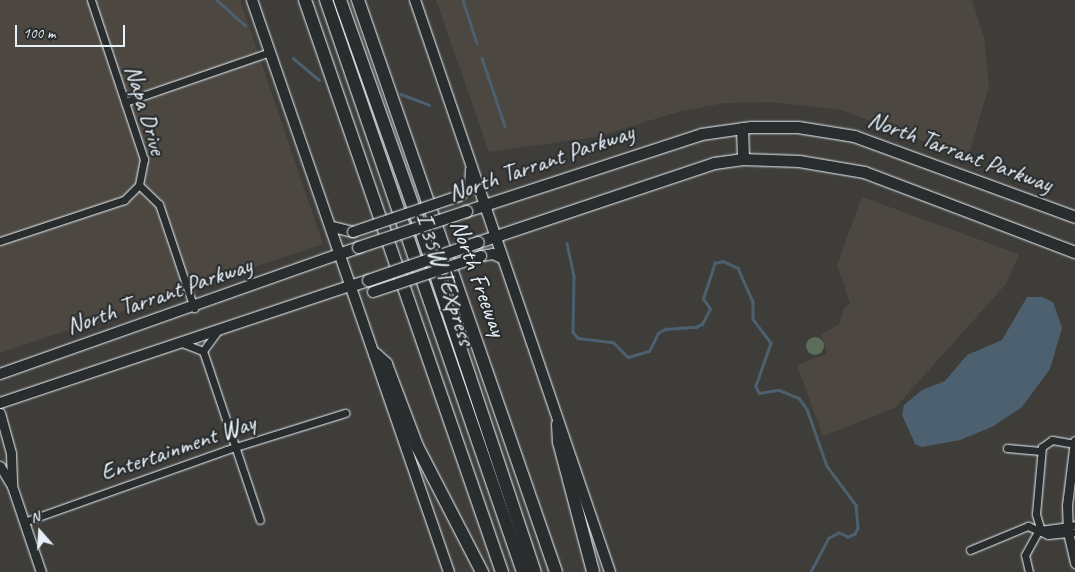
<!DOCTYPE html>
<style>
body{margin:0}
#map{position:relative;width:1075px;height:572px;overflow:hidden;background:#3e3d39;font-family:Caveat,sans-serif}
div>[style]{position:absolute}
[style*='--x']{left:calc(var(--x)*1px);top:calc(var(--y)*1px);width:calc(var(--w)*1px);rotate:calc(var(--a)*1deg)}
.built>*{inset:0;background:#4c4841}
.green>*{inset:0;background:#5a6e59}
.round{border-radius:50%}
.water>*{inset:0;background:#4c606f}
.stream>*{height:2.5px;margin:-1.25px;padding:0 1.25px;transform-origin:1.25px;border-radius:1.25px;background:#4c606f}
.roads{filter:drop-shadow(0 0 1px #e8f1f8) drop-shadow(0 0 1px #e8f1f8)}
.minor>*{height:7px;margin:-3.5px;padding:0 3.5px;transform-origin:3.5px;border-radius:3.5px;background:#2a2d2e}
.tertiary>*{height:9px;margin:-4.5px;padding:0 4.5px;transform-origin:4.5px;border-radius:4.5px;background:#2a2d2e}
.secondary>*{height:10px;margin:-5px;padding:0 5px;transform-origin:5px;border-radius:5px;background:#2a2d2e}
.primary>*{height:11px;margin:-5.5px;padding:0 5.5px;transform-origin:5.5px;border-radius:5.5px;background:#2a2d2e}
.motorway>*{height:12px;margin:-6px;padding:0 6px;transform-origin:6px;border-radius:6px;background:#2a2d2e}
.bridges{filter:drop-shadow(0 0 1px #e8f1f8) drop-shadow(0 0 1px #e8f1f8)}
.secondary-bridge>*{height:10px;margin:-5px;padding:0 5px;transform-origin:5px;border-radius:5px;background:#2a2d2e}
.primary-bridge>*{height:11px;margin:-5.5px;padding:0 5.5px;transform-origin:5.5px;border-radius:5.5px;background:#2a2d2e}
span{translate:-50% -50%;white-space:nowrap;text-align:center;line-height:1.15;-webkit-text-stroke:4.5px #2a2d2e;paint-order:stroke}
.street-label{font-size:24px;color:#e8f1f8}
.north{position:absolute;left:15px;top:507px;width:50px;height:50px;-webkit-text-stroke:4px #2a2d2e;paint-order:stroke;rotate:341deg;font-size:14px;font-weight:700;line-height:20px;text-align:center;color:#e8f1f8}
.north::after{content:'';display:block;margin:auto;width:18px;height:22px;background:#e8f1f8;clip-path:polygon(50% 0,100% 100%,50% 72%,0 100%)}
.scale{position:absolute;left:15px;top:25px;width:110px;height:22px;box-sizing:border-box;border:2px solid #e8f1f8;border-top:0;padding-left:6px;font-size:15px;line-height:18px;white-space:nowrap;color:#e8f1f8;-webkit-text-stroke:4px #2a2d2e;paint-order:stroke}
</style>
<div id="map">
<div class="built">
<i style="clip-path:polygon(0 0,240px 0,323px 244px,0 353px)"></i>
<i style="clip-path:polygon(436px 0,972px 0,984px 37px,989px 86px,968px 158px,841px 110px,772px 102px,724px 103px,678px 112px,596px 137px,489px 152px)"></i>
<i style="clip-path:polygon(862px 197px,1019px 254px,1006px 284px,895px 408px,823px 436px,797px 365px,827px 354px,821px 335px,840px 323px,844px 308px,850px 303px,837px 265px)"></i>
</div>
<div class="green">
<i class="round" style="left:806px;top:337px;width:18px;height:18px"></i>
</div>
<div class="water">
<i style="clip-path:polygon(1027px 297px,1042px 297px,1053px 302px,1062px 328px,1050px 369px,1022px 407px,992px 427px,960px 440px,922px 447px,915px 444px,902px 415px,904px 405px,922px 390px,945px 381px,967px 355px,1002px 340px)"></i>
</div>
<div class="stream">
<i style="--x:217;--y:0;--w:38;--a:42"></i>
<i style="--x:463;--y:0;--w:45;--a:72"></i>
<i style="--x:293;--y:58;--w:34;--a:40"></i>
<i style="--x:482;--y:58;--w:72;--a:71.3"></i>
<i style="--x:401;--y:94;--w:30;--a:21"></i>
<i style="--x:567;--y:243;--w:35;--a:78"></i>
<i style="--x:574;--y:277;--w:55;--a:91"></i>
<i style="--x:573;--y:332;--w:8;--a:50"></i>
<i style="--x:578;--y:338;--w:35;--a:7"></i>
<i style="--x:613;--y:342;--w:21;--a:45"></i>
<i style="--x:628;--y:357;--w:22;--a:-16"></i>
<i style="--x:649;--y:351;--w:20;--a:-63"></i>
<i style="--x:658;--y:333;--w:8;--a:-30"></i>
<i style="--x:665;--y:329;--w:31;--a:-4"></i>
<i style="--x:696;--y:327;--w:7;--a:-27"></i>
<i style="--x:702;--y:324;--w:17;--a:-62"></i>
<i style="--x:710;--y:309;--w:12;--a:-125"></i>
<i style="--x:703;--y:299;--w:38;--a:-72"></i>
<i style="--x:715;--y:263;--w:8;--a:-14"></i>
<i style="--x:723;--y:261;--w:17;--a:25"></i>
<i style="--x:738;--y:268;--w:37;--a:66"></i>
<i style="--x:753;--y:302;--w:17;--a:90"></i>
<i style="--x:753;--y:319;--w:30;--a:53"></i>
<i style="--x:771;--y:343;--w:46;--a:109.2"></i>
<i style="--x:756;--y:386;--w:8;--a:67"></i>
<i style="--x:759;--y:393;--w:20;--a:-9"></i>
<i style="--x:779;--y:390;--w:22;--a:22"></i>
<i style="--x:799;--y:398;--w:14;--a:54"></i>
<i style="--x:807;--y:409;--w:60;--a:70.7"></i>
<i style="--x:827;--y:466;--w:49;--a:53.4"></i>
<i style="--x:856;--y:505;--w:23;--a:85"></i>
<i style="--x:858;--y:528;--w:7;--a:117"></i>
<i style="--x:855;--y:534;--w:8;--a:157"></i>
<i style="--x:848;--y:537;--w:10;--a:-156"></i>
<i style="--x:839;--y:533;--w:11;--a:153"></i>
<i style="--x:829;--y:538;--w:38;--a:118"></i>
</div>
<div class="roads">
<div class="minor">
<i style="--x:91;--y:0;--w:168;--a:71.6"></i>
<i style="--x:144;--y:159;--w:26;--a:101"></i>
<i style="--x:139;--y:185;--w:28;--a:44"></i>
<i style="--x:159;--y:204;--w:110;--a:71.4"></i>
<i style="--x:125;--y:102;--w:153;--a:-19"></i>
<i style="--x:0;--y:241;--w:131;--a:-18.3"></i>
<i style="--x:124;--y:200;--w:21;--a:-45"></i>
<i style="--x:182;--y:343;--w:22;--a:21"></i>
<i style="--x:203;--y:351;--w:24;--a:-54"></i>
<i style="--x:203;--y:351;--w:178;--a:71.4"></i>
<i style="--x:1007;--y:448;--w:34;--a:5"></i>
<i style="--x:24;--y:522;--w:214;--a:-19.6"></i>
<i style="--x:226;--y:450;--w:125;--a:-17.3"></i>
<i style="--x:1040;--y:530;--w:35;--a:-8"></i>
<i style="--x:970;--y:550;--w:63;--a:-22.5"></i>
<i style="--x:1028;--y:526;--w:22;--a:24"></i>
<i style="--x:1048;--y:535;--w:27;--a:-6"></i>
<i style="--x:1029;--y:572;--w:17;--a:-103"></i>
<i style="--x:1025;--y:555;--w:31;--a:-61"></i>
<i style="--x:1040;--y:528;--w:15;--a:-106"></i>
<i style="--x:1036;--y:514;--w:67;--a:-84.9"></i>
<i style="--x:1042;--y:447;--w:12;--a:-35"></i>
<i style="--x:1052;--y:440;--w:22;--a:10"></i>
</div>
<div class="tertiary">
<i style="--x:0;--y:413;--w:41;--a:74.6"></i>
<i style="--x:11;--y:453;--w:33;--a:88"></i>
<i style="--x:1075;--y:441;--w:64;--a:97.1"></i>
<i style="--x:1067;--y:505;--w:27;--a:88"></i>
<i style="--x:1068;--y:532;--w:32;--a:77"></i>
<i style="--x:0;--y:466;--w:23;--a:59"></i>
<i style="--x:12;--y:486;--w:91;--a:71.4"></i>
</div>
<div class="secondary">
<i style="--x:252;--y:0;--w:605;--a:71"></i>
<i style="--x:415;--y:0;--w:604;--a:71.18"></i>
<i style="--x:459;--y:196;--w:14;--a:-36"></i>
<i style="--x:470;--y:188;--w:18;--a:-87"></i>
<i style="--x:333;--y:227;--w:21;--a:14"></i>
<i style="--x:481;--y:256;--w:12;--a:-9"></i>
<i style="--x:493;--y:254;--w:10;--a:24"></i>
<i style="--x:0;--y:374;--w:362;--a:-19.5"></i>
<i style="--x:0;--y:403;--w:371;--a:-18.5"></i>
</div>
<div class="primary">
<i style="--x:742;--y:128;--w:31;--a:88"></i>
<i style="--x:466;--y:211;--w:247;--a:-18.1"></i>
<i style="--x:701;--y:134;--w:49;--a:-8.1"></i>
<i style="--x:750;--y:127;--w:48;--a:0"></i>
<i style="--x:798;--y:127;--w:57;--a:9.1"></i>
<i style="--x:854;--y:136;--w:235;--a:20.1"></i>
<i style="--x:478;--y:242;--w:249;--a:-18.5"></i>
<i style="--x:714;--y:163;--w:29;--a:-8"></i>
<i style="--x:743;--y:159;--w:56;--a:2"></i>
<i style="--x:799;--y:161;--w:66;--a:9.6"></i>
<i style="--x:864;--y:172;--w:226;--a:20.8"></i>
<i style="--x:341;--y:253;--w:18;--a:-19"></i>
<i style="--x:352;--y:285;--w:17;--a:-17"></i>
</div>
<div class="motorway">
<i style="--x:305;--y:0;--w:605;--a:71"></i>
<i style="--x:326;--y:0;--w:605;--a:71"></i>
<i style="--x:340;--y:0;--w:225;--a:70.5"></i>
<i style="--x:415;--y:212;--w:379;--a:71.6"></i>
<i style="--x:358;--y:0;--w:605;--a:70.91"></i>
<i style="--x:375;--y:354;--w:15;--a:42"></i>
<i style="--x:386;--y:364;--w:88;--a:69.3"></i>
<i style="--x:417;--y:446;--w:142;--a:62.7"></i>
<i style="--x:558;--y:424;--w:18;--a:87"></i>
<i style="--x:559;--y:442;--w:134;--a:75.3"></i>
</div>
</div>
<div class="bridges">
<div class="secondary-bridge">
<i style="--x:353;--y:232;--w:112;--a:-18.8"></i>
<i style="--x:373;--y:292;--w:114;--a:-18.4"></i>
</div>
<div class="primary-bridge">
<i style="--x:358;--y:247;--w:114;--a:-18.4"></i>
<i style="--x:368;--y:280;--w:116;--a:-19.1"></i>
</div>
</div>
<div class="street-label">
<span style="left:145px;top:110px;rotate:73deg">Napa Drive</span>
<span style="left:960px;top:152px;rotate:20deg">North Tarrant Parkway</span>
<span style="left:541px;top:163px;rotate:-19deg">North Tarrant Parkway</span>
<span style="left:478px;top:278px;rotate:70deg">North Freeway</span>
<span style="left:445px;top:279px;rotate:71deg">I 35W TEXpress</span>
<span style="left:159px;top:296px;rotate:-19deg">North Tarrant Parkway</span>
<span style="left:178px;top:448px;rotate:-19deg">Entertainment Way</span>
</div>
<div class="north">N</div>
<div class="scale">100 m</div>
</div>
